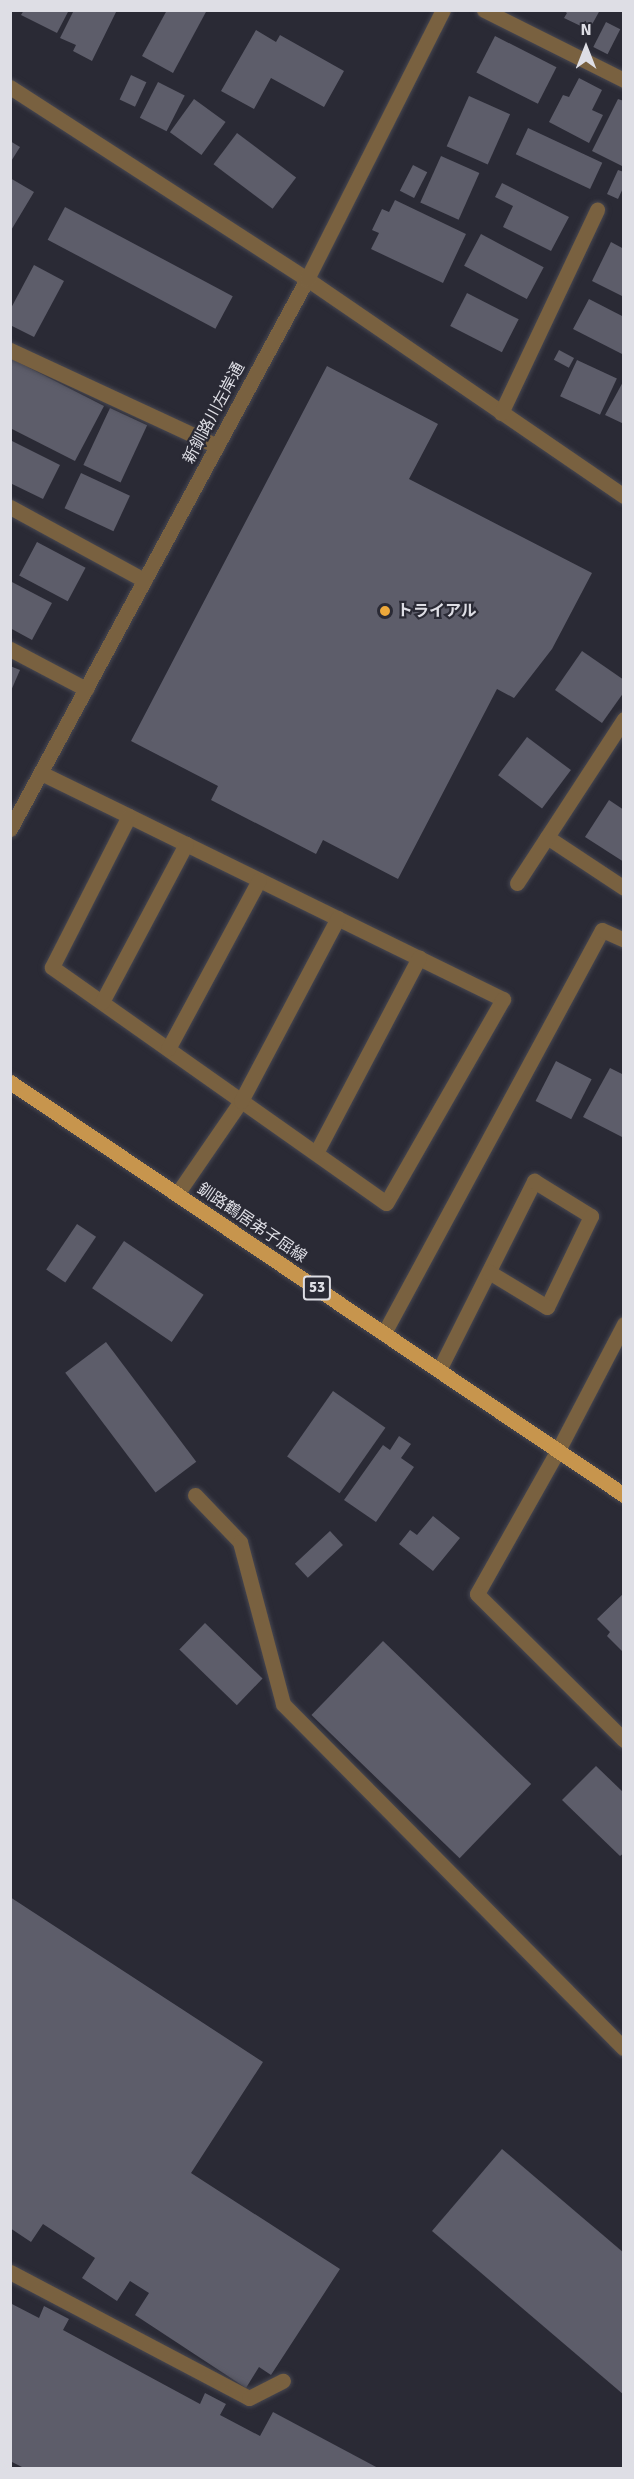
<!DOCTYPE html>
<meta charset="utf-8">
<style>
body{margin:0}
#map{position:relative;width:634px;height:2479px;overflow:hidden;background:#2a2a35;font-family:Signika,"Noto Sans JP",sans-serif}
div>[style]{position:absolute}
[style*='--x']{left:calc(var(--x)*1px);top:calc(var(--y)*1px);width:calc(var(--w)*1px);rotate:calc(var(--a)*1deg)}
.building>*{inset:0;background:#5d5d6a;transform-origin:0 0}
.roads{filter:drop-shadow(0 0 2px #474751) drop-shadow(0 0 2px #474751)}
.minor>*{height:15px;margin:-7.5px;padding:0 7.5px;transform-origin:7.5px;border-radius:7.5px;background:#796140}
.major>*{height:15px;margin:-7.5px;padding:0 7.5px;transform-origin:7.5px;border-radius:7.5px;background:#c7954d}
.dots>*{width:16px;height:16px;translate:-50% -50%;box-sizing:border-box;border:3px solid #2a2a35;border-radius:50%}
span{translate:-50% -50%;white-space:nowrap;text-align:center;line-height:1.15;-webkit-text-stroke:4.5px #2a2a35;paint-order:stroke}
.shield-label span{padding:2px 4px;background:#2a2a35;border:2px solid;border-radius:4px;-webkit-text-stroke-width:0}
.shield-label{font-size:15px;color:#dedee5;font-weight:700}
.street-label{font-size:16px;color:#dedee5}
.poi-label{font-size:16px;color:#dedee5;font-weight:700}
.left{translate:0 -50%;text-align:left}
.frame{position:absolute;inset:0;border:12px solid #dedee5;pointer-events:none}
.north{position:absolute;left:556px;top:18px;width:60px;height:60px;-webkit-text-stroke:4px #2a2a35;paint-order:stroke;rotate:0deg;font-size:16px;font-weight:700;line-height:24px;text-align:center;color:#dedee5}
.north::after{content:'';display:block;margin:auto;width:21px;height:27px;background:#dedee5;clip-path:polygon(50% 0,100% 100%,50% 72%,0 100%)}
</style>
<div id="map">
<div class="building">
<i style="clip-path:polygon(24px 10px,69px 10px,57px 33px,21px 15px)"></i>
<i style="clip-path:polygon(74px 10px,117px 10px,92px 61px,73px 51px,76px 45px,60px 38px)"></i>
<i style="clip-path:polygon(167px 10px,207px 10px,173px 73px,142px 56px)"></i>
<i style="clip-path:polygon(563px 10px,600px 10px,589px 30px,564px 18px,567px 13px)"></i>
<i style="left:606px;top:22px;width:16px;height:28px;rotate:27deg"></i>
<i style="clip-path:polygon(256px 30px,276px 42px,280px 35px,344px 71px,324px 107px,271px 78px,254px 109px,221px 91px)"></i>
<i style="left:495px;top:36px;width:69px;height:41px;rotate:27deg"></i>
<i style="left:131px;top:75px;width:17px;height:27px;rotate:25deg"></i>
<i style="clip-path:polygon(579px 78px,602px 90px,592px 110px,603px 115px,589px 143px,549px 122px,563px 95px,569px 97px)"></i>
<i style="left:158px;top:82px;width:30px;height:40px;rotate:27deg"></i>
<i style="left:469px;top:96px;width:45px;height:55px;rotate:24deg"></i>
<i style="left:194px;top:99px;width:39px;height:41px;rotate:36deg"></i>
<i style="clip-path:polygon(618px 99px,624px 101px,624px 167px,592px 151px)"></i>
<i style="left:528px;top:128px;width:82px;height:29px;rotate:25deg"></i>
<i style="left:237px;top:133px;width:74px;height:39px;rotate:37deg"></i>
<i style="clip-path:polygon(10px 141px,20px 147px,10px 163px)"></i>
<i style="left:441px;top:156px;width:42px;height:51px;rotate:24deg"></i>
<i style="left:413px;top:165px;width:16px;height:29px;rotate:27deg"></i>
<i style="clip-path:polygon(618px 170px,624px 172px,624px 186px,618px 199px,607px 194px)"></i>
<i style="clip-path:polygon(10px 178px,34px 192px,10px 232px)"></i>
<i style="clip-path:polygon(502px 183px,569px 217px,551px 251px,503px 227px,513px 206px,495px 197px)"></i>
<i style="clip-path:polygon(395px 200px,466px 234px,443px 283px,371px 249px,379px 233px,372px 230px,382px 209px,389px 212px)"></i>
<i style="left:65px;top:207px;width:190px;height:37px;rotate:28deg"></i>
<i style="left:481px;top:234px;width:71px;height:36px;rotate:28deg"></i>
<i style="clip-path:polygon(611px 242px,624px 249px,624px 297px,592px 281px)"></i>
<i style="clip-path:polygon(34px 265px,64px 281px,34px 337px,10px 325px,10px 310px)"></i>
<i style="left:467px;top:293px;width:58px;height:37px;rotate:27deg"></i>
<i style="clip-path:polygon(589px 299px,624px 317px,624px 355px,573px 329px)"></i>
<i style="left:559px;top:350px;width:17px;height:11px;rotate:28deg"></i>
<i style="clip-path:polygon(10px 358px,104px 406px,75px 461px,10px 428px)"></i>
<i style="left:577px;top:360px;width:44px;height:40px;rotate:25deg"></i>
<i style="clip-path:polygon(327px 366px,438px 424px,409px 479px,592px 573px,552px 649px,514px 698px,497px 689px,398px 879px,323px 840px,316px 854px,211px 800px,218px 786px,131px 741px)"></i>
<i style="clip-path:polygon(624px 380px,624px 424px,605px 415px)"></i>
<i style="left:110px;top:408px;width:41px;height:63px;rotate:25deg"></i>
<i style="clip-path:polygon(10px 440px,60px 465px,43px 499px,10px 483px)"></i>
<i style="left:81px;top:473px;width:54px;height:39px;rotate:25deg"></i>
<i style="left:37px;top:542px;width:55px;height:38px;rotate:28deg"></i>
<i style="clip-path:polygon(10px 581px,52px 603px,32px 640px,10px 628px)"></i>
<i style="clip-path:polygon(582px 651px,624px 680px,624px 692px,602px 723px,555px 690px)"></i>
<i style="clip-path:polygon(10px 666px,20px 670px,10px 693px)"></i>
<i style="left:527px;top:737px;width:55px;height:48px;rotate:37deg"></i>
<i style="clip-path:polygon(609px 800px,624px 810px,624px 862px,585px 837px)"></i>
<i style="left:556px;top:1061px;width:40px;height:45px;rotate:27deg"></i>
<i style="clip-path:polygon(610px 1068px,624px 1075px,624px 1138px,583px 1117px)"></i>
<i style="left:77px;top:1224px;width:23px;height:55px;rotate:34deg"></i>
<i style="left:124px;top:1241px;width:96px;height:57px;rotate:34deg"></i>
<i style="left:106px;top:1342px;width:150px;height:51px;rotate:53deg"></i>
<i style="left:333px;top:1391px;width:64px;height:80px;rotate:35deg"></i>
<i style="clip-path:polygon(399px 1436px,411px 1444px,401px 1458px,414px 1467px,376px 1522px,344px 1500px,383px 1445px,390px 1450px)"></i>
<i style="clip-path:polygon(433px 1516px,460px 1538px,433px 1571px,399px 1544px,410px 1530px,417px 1535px)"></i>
<i style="left:330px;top:1531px;width:19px;height:48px;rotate:47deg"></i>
<i style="clip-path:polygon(624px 1593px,624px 1649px,622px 1651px,607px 1636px,610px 1632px,597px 1619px)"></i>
<i style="left:205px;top:1623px;width:80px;height:37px;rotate:44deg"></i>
<i style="left:383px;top:1641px;width:206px;height:103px;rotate:44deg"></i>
<i style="clip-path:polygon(596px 1766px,624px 1793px,624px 1853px,620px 1856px,562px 1800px)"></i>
<i style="clip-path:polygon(10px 1897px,263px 2062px,191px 2173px,340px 2269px,271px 2375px,259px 2367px,246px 2388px,135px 2315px,149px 2293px,130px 2281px,117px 2301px,82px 2278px,95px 2258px,43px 2224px,31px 2242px,10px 2228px)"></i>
<i style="clip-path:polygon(502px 2149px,624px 2253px,624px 2395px,432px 2231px)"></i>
<i style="clip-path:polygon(10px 2303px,39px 2318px,44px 2306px,69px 2319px,63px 2330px,200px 2404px,205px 2393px,226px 2404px,220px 2415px,260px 2436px,273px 2412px,378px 2468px,24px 2468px,10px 2461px)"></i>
</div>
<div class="roads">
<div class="minor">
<i style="--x:484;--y:10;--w:157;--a:26.6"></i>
<i style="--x:10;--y:87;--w:354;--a:32.9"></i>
<i style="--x:307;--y:279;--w:384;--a:34.4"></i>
<i style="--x:10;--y:350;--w:228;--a:24.9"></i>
<i style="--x:501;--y:413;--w:225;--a:-64.7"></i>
<i style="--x:10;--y:507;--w:153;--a:28.6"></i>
<i style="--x:10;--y:649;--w:86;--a:27.8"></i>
<i style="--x:41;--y:773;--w:98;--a:26"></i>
<i style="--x:129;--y:816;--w:64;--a:26.2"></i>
<i style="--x:186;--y:844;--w:353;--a:26.1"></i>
<i style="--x:503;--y:999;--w:235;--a:119.8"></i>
<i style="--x:386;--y:1203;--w:409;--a:-144.8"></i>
<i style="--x:52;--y:967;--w:169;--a:-63"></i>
<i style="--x:10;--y:829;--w:625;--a:-61.63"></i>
<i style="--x:307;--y:279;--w:301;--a:-63.2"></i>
<i style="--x:547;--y:837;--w:92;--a:33.5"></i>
<i style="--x:517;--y:883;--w:196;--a:-56.9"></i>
<i style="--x:102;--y:1002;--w:179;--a:-62"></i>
<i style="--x:168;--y:1049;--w:192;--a:-61.7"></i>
<i style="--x:316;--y:1153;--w:221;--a:-62.2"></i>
<i style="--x:177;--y:1194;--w:113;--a:-55.5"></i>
<i style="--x:241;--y:1101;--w:207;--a:-62.1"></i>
<i style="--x:624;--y:1324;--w:142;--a:117.6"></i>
<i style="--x:558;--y:1450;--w:165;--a:119.4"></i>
<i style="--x:477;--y:1594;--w:207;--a:44.8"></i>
<i style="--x:384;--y:1333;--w:458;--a:-61.6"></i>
<i style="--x:602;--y:930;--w:24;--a:24"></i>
<i style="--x:439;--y:1370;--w:212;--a:-63.3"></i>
<i style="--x:534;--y:1181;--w:67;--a:31.6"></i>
<i style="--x:591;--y:1216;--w:101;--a:115.8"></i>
<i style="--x:547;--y:1307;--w:68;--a:-148.9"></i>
<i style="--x:195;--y:1495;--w:65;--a:46.2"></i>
<i style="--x:240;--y:1542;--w:168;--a:75.1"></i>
<i style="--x:283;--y:1704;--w:484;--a:45.3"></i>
<i style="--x:10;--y:2272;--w:270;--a:27.8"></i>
<i style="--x:249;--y:2398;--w:38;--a:-27"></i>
</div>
<div class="major">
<i style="--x:10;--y:1082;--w:740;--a:33.93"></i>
</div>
</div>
<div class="dots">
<i style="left:385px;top:611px;background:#eda83b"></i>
</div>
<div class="shield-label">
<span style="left:317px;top:1288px">53</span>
</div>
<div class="street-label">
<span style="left:214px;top:413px;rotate:-62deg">新釧路川左岸通</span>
<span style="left:252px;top:1223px;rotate:34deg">釧路鶴居弟子屈線</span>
</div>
<div class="poi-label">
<span class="left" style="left:397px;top:611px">トライアル</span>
</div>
<div class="frame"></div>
<div class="north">N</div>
</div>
